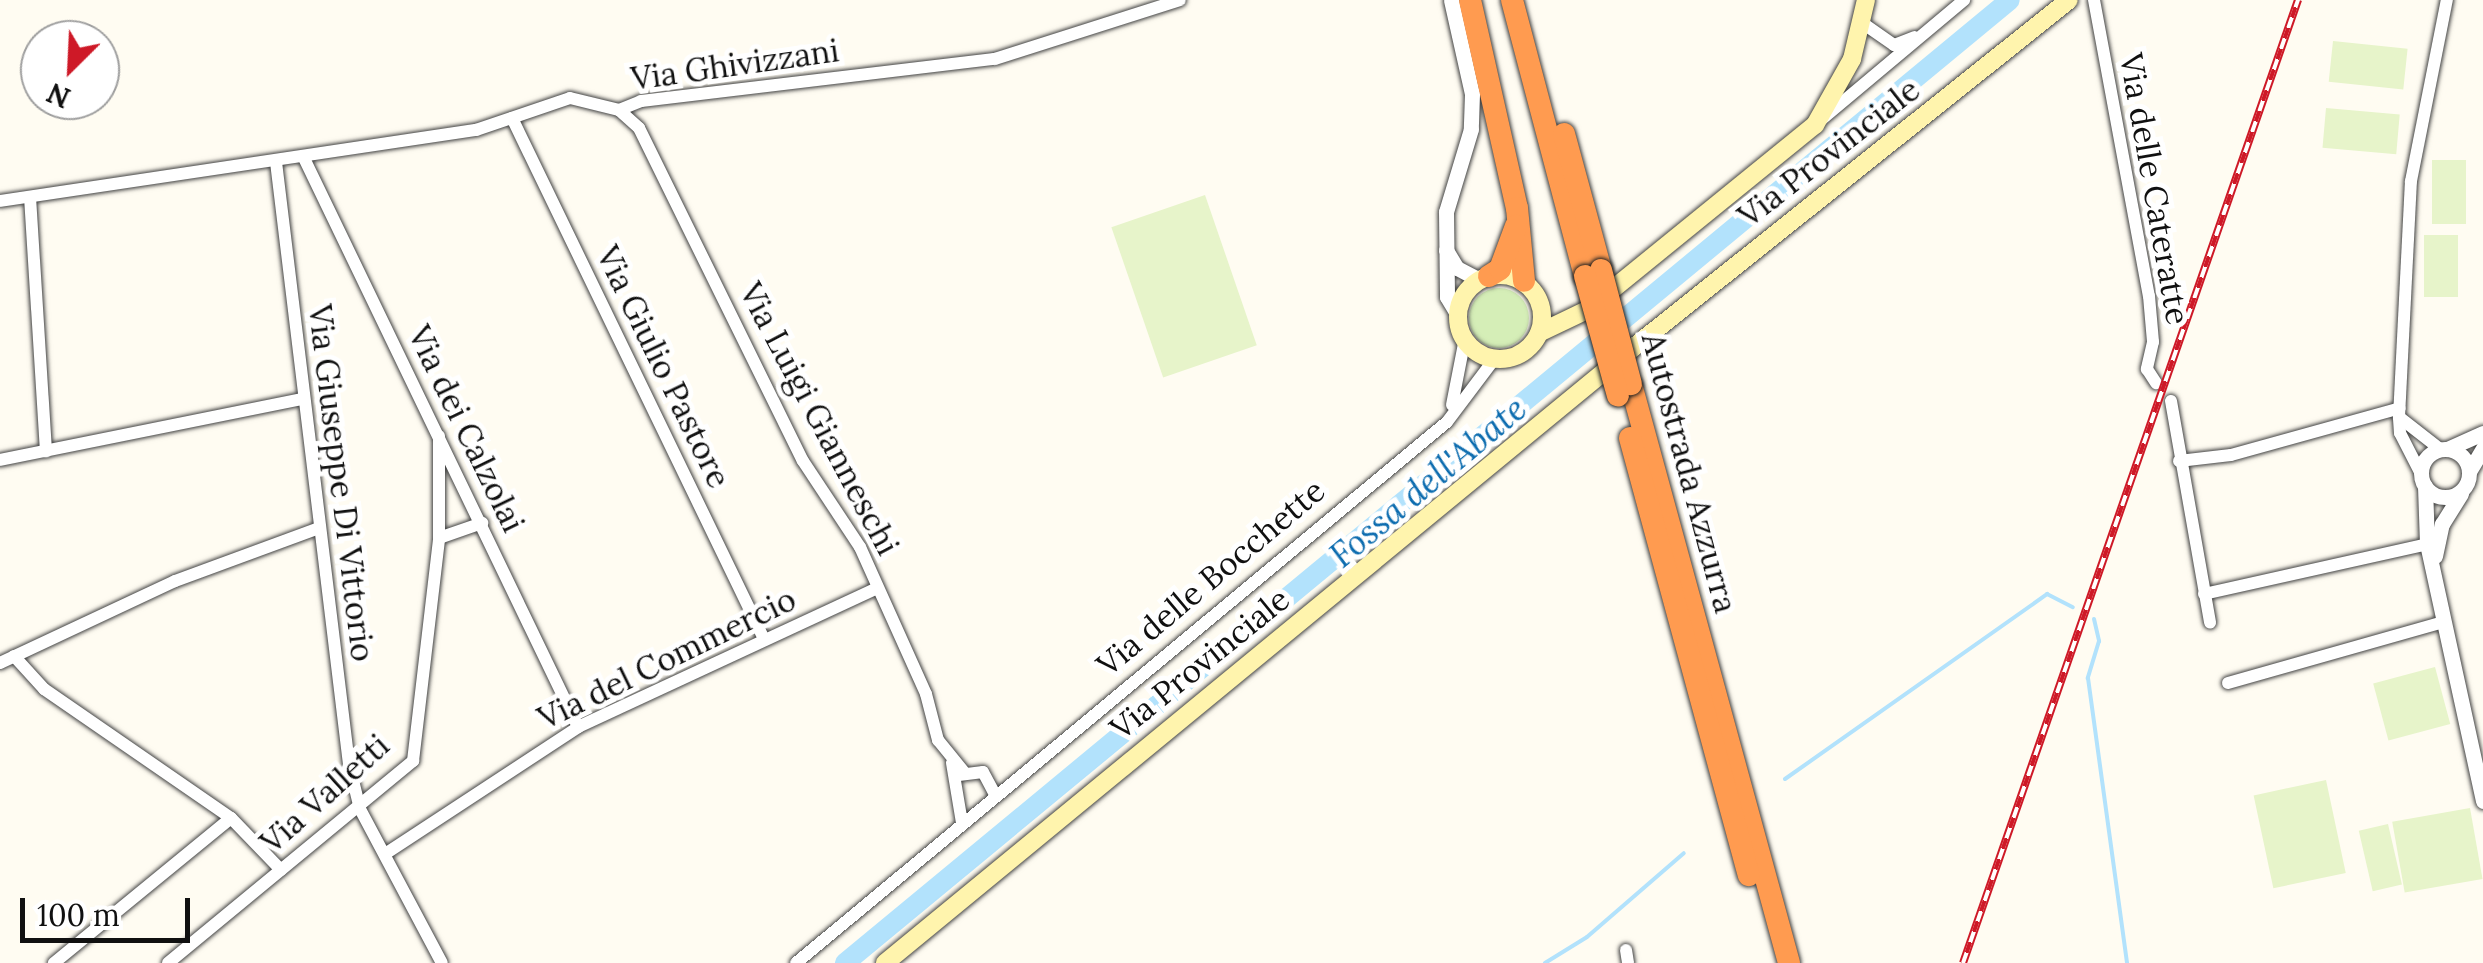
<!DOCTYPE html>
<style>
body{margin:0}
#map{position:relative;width:2483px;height:963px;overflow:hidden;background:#fffcf2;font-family:Lora,serif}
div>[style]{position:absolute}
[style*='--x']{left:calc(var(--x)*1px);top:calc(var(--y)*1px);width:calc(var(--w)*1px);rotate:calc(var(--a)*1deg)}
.green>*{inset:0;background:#d5eeb7}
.round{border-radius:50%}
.pitch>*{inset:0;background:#e7f4ca;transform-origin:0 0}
.stream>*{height:4px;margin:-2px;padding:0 2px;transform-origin:2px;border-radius:2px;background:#b2e2fc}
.river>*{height:20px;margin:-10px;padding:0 10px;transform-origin:10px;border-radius:10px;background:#b2e2fc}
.roads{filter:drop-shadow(0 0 2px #434343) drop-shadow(0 0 2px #434343)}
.minor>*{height:12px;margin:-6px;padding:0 6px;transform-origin:6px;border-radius:6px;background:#fff}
.tertiary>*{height:15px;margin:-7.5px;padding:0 7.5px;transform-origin:7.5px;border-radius:7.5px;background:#fff}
.tertiary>.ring{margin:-7.5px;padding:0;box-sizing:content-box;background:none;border:15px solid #fff;border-radius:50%}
.secondary>*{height:18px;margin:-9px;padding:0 9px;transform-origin:9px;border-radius:9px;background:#fff4ad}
.secondary>.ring{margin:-9px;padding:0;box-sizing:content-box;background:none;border:18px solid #fff4ad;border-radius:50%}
.motorway>*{height:22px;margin:-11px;padding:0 11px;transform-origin:11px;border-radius:11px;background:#ff9b50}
.rail>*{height:8px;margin-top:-4px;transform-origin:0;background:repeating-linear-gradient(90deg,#fff 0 11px,#ce1927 0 22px);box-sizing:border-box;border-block:2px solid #ce1927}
.bridges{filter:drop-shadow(0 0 2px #212121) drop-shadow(0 0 2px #212121)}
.motorway-bridge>*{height:22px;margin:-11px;padding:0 11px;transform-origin:11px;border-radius:11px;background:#ff9b50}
span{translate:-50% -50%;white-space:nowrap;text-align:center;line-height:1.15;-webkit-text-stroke:10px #fff;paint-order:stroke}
.street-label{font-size:32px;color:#101010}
.water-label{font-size:35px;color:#0c6caf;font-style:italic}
.north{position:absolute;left:20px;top:20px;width:100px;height:100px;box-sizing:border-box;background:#fff;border:2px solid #9f9f9f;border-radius:50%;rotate:204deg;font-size:28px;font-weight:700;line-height:40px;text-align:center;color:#101010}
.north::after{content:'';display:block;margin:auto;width:35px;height:45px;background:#ce1927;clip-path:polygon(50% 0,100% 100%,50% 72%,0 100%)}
.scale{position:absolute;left:20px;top:898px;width:170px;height:45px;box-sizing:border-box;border:5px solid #101010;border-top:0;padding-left:12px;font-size:30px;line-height:35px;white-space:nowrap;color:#101010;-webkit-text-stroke:8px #fff;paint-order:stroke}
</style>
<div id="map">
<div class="green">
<i class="round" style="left:1469px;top:288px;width:60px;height:60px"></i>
</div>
<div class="pitch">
<i style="left:2333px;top:41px;width:75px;height:41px;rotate:6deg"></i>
<i style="left:2326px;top:108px;width:74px;height:40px;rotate:5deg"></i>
<i style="left:2432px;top:160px;width:34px;height:64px"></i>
<i style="left:1205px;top:195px;width:159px;height:99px;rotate:71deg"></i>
<i style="left:2424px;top:235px;width:34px;height:62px"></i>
<i style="left:2435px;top:667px;width:59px;height:64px;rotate:75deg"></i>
<i style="left:2326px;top:780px;width:95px;height:74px;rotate:78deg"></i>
<i style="left:2470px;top:808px;width:72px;height:79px;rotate:80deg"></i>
<i style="left:2388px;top:824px;width:62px;height:30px;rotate:77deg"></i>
</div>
<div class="stream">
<i style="--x:2094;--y:619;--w:23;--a:77"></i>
<i style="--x:2099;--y:641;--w:39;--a:107"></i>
<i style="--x:2088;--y:678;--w:288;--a:82.2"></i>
<i style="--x:1785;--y:779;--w:321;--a:-35.2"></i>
<i style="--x:2047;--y:594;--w:29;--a:27"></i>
<i style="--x:1545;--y:963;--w:49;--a:-31.8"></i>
<i style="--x:1587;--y:937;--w:128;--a:-40.9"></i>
</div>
<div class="river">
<i style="--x:845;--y:963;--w:1511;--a:-39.58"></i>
</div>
<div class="roads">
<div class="minor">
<i style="--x:2094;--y:0;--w:301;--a:79.5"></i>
<i style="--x:2149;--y:296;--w:46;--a:85"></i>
<i style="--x:2153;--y:342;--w:28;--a:103"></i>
<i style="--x:2147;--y:369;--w:17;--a:57"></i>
<i style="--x:1861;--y:22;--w:40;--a:34.9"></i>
<i style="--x:1894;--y:45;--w:22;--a:-21"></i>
<i style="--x:619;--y:110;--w:27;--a:42"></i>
<i style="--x:639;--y:128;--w:371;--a:63.8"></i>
<i style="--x:803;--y:461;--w:103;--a:56.5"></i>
<i style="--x:860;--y:547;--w:161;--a:65.8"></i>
<i style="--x:926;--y:694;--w:48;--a:75.4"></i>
<i style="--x:938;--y:740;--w:41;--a:50.9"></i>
<i style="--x:512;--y:118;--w:579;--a:64.19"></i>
<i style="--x:1821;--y:120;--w:187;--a:-40"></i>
<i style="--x:303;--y:156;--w:634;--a:64.28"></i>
<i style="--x:276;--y:162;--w:606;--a:83.09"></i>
<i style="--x:349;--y:764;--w:46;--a:76.3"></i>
<i style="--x:360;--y:809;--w:174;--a:62"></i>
<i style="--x:30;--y:197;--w:255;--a:86.4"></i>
<i style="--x:0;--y:201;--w:481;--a:-8.5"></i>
<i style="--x:476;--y:130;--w:99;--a:-18.8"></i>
<i style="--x:570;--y:98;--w:50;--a:13.8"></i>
<i style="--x:619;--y:110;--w:24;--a:-22"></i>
<i style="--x:641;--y:101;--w:356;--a:-6.8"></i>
<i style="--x:995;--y:59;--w:194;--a:-17.7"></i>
<i style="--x:2171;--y:401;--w:225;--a:80"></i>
<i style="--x:1452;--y:405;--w:67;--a:-78.9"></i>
<i style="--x:2399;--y:417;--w:52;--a:38"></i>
<i style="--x:0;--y:460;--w:309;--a:-11.4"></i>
<i style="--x:2179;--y:461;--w:52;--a:-6.6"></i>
<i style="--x:2231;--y:455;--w:175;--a:-15.5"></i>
<i style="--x:2421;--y:474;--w:46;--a:-117.1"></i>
<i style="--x:2400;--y:433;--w:16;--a:-94"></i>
<i style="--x:2399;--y:417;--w:236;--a:-87.1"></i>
<i style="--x:2411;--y:181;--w:185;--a:-78.8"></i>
<i style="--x:439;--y:538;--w:46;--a:-19.2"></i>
<i style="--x:2204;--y:594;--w:229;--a:-12.6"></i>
<i style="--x:14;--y:656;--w:45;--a:47.7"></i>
<i style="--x:44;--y:689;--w:227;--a:34.6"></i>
<i style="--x:231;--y:818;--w:229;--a:140.7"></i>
<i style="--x:0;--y:663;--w:193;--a:-25.1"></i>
<i style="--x:175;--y:581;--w:153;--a:-20.2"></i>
<i style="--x:2228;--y:683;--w:223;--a:-15.8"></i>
<i style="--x:952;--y:763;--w:61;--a:80.5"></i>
<i style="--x:959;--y:775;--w:24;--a:-7"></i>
<i style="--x:983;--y:772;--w:24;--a:62"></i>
<i style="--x:231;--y:818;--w:72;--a:46.1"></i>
<i style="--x:385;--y:854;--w:231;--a:-33.3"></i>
<i style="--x:578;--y:727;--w:330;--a:-24.9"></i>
<i style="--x:1626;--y:950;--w:13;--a:81"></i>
<i style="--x:168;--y:963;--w:318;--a:-39.5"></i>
<i style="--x:413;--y:761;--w:225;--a:-83.3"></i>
<i style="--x:439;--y:538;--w:102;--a:-90"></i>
<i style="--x:796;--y:963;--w:846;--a:-39.73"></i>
<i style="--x:1447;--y:422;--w:80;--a:-53.1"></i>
</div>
<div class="tertiary">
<i style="--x:1451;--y:0;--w:96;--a:77.4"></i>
<i style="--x:1472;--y:94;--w:35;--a:92"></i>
<i style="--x:1471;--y:129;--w:87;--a:106.8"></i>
<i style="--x:1446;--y:212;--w:85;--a:89.3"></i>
<i style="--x:1447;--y:297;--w:21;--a:59"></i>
<i style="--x:1446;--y:250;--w:21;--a:59"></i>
<i style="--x:1457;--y:268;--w:26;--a:28"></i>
<i class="ring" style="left:2421px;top:449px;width:33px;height:33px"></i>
<i style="--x:2447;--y:449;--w:39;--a:-24"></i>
<i style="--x:2470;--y:470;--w:26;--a:-59"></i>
<i style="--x:2425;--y:486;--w:58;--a:88"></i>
<i style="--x:2427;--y:544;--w:263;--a:77.7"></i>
<i style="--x:2435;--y:556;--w:33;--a:-78"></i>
<i style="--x:2442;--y:524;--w:36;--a:-58"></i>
</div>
<div class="secondary">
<i class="ring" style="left:1458px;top:275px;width:66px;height:66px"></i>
<i style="--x:1539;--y:333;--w:53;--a:-25.6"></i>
<i style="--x:1587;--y:310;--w:294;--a:-39.1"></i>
<i style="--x:1815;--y:125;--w:76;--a:-60.7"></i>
<i style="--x:1852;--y:59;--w:61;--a:-76.7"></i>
<i style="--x:885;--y:963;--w:970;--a:-39.43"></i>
<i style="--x:1634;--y:347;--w:556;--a:-38.58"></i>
</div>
<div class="motorway">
<i style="--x:1470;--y:0;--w:213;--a:77.3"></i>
<i style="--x:1517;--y:208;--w:73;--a:84.5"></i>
<i style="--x:1512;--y:0;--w:285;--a:75.2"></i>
<i style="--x:1564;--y:134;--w:141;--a:74.8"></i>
<i style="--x:1489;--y:276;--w:13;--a:-32"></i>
<i style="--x:1500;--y:269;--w:46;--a:-69.6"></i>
<i style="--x:1632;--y:388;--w:596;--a:74.73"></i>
<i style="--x:1630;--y:438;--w:453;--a:74.8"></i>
</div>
</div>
<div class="rail">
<i style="--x:1963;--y:963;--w:1020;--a:-70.82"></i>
</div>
<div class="bridges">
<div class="motorway-bridge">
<i style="--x:1601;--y:270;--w:118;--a:75.3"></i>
<i style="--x:1585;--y:276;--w:124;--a:74.6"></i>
</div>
</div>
<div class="street-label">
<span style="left:735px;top:65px;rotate:-8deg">Via Ghivizzani</span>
<span style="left:1829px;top:153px;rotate:-38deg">Via Provinciale</span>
<span style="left:2154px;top:189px;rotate:80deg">Via delle Cateratte</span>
<span style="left:663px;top:367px;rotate:64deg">Via Giulio Pastore</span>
<span style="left:819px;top:419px;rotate:62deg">Via Luigi Gianneschi</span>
<span style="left:466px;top:429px;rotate:64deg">Via dei Calzolai</span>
<span style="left:1689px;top:473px;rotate:75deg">Autostrada Azzurra</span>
<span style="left:341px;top:483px;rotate:83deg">Via Giuseppe Di Vittorio</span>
<span style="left:1211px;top:578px;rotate:-40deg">Via delle Bocchette</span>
<span style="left:667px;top:659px;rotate:-26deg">Via del Commercio</span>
<span style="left:1200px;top:664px;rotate:-39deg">Via Provinciale</span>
<span style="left:325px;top:794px;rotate:-42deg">Via Valletti</span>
</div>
<div class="water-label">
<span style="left:1428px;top:482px;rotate:-40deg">Fossa dell'Abate</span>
</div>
<div class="north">N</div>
<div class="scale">100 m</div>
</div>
